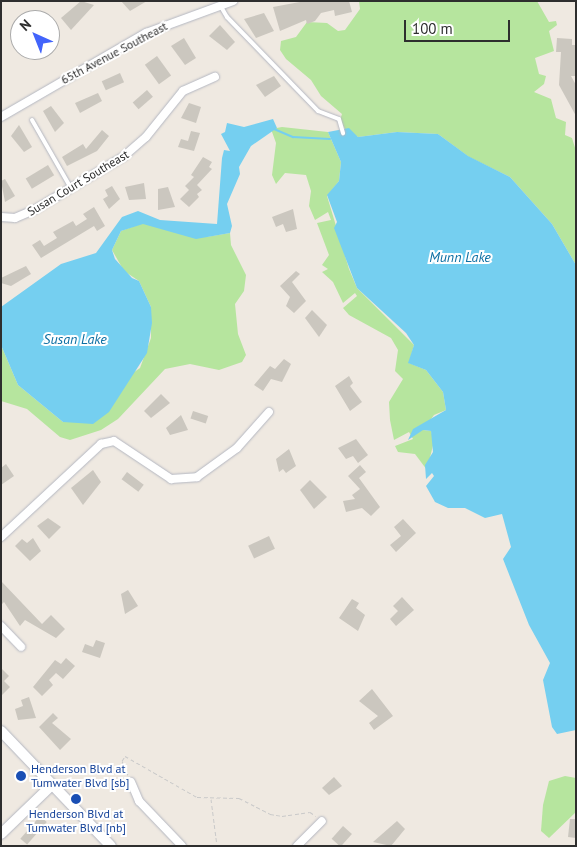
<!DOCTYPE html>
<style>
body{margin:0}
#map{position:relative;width:577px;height:847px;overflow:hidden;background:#efe9e1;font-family:"PT Sans",sans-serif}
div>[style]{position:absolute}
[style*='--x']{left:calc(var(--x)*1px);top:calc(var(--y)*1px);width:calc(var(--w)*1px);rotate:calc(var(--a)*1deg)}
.green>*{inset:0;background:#b6e59e}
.water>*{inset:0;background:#75cff0}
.stream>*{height:2px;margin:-1px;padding:0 1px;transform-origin:1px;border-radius:1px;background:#75cff0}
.building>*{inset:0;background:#cbc7bf;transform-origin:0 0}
.path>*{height:1px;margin-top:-0.5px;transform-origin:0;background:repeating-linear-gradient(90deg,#c9c9c9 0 4px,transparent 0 6.5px)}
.roads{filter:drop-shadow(0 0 1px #b4b7c1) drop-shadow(0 0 1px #b4b7c1)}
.service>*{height:4px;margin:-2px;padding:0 2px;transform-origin:2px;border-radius:2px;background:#fff}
.minor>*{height:8px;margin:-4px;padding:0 4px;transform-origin:4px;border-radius:4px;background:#fff}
.tertiary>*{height:10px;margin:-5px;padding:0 5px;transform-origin:5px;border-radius:5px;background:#fff}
.dots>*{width:14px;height:14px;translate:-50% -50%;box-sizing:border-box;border:2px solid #fff;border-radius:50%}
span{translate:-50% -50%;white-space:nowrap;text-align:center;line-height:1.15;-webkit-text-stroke:4px #fff;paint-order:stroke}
.street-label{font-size:12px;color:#2e2e2e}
.transit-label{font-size:12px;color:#164399}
.left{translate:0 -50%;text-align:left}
.water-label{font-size:14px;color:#0d6fa3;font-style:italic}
.frame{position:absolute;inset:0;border:2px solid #2e2e2e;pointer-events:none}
.north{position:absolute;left:10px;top:10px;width:50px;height:50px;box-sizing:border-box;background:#fff;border:1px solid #ababab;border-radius:50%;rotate:316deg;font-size:14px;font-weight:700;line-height:20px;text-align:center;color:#2e2e2e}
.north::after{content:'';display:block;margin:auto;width:18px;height:22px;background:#4264fb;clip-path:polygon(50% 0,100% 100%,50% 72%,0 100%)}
.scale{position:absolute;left:404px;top:20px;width:106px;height:22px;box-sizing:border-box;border:2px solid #2e2e2e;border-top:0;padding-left:6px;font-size:15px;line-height:18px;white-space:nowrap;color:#2e2e2e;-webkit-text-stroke:4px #fff;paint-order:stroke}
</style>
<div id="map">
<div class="green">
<i style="clip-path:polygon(359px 1px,537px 1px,549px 22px,556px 21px,557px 25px,549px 31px,554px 51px,535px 58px,539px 74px,546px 76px,544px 84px,534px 92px,551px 99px,556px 118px,566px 122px,565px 135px,572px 138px,576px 151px,576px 265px,552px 224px,510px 177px,469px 157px,438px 134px,397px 132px,358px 137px,345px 129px,340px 120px,342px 114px,321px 96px,311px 80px,286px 59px,280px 50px,281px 41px,296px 37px,307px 22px,327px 23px,338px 31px,345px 30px,360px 9px)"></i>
<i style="clip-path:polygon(282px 127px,328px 132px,341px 162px,339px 181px,327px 196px,349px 269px,357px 288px,414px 345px,409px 363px,426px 370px,443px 392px,446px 410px,434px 415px,423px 430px,431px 431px,434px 441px,427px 470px,415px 454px,398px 452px,395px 446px,413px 439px,409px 432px,394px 440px,390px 420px,389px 402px,403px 379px,395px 371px,398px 350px,391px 338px,349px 315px,343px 308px,357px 296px,355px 293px,343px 303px,333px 282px,322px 272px,328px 269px,322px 265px,329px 255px,317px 223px,331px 220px,328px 212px,315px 220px,309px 206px,311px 191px,306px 175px,285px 173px,276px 184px,272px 175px,276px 143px,271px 129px)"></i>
<i style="clip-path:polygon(143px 223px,206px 237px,230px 233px,231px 245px,246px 275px,244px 291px,235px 304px,238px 334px,246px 355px,242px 362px,219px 370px,190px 364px,165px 369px,118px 419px,101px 430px,70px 440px,60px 437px,27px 409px,1px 401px,1px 345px,18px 385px,63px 422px,140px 368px,151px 338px,151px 307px,139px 281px,124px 271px,112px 250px,121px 231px)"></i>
<i style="clip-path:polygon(565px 776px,576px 778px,576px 812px,549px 838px,541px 831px,543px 805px,549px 781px)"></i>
</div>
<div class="water">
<i style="clip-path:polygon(273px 119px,277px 128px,251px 146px,239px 167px,240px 174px,227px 204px,232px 226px,230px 233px,196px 239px,143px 224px,121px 231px,112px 250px,115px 259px,132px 278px,139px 281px,151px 307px,152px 323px,147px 353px,109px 412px,93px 424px,63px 422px,18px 385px,1px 345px,1px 307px,61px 264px,96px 253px,122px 217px,138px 211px,160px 220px,217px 224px,222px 158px,224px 150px,230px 151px,221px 134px,225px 132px,227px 123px,244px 127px)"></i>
<i style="clip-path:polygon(349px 128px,358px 137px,397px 132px,438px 134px,468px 156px,510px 177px,552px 224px,576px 265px,576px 730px,557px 734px,552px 727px,543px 680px,550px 663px,529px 625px,503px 559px,511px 547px,502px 514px,485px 518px,465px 508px,448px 508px,435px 502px,426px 486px,434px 476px,432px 473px,426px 479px,425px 465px,433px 452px,431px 431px,423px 430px,408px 440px,413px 429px,446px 410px,443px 392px,426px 370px,408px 363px,414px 345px,406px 333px,357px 288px,334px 228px,337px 222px,327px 195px,339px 181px,341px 162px,328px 132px)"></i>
</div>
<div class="stream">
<i style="--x:274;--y:129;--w:21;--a:23"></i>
<i style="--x:293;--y:137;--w:37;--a:3"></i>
</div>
<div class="building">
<i style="clip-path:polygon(81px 1px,94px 5px,71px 30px,61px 18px)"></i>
<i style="clip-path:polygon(121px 1px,147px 1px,130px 11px)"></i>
<i style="clip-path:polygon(305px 1px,349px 1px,352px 12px,335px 16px,334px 10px,321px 13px,315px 21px,307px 24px,306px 20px,280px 31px,273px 7px)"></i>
<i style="clip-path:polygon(264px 13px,274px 31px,256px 38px,244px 19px)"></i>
<i style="clip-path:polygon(220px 25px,235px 42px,227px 50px,209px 36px)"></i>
<i style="clip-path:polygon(184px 38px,196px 58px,185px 65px,171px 46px)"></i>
<i style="clip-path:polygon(557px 38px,572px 39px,572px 45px,576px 45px,576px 76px,571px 76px,576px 85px,576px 116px,559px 85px,561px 52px,556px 52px)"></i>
<i style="left:157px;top:56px;width:24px;height:15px;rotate:54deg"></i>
<i style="left:120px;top:73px;width:10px;height:20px;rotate:66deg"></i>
<i style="clip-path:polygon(274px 76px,281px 86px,265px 97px,256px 85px)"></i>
<i style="left:147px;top:90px;width:9px;height:19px;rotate:49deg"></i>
<i style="clip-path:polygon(98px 93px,102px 101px,80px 113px,75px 103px)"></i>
<i style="clip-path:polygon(189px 103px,201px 107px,196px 123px,181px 118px)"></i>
<i style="clip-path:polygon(51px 106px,64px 123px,55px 132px,43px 111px)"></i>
<i style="clip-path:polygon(19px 125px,32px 147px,24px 152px,11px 136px)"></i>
<i style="clip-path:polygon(102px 130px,109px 136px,97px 151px,67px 166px,62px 157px,83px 144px,86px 149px)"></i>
<i style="clip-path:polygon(191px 131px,200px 133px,194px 151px,178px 147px,181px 139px,188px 141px)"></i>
<i style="clip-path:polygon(203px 157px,212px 162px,209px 167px,212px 169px,197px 185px,202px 190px,197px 194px,199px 197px,189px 207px,180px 199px,189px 190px,185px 186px,194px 177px,191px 175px)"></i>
<i style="left:48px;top:165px;width:12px;height:26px;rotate:59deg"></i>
<i style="clip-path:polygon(5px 179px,15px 196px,5px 202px,1px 181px)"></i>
<i style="clip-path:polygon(144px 183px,146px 199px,129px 200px,125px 187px)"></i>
<i style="clip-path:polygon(112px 186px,120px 199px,109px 209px,103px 199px,108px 196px,105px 190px)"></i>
<i style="clip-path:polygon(168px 187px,175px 207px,158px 210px,158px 189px)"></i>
<i style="clip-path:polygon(94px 207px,105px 226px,97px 231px,94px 226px,41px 258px,32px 245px,40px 240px,44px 246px,57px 238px,53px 232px,73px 221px,76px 226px,87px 219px,83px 214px)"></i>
<i style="clip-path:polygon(293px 209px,297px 229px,286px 232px,283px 224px,276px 227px,272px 217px)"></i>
<i style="clip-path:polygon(26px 266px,31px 274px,11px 286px,1px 283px,1px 278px)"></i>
<i style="clip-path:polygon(296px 271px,300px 274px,292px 282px,306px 301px,294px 313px,286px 306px,290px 297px,280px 286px)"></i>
<i style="clip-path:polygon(312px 310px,327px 325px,319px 337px,305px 318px)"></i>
<i style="clip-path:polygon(284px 359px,291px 364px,282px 382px,271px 379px,263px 391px,254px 385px,270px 366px,275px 369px)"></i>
<i style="clip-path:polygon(349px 376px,353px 383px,350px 386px,362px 402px,350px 411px,335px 386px)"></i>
<i style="clip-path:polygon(161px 394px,170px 403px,151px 418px,144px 411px)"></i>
<i style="left:193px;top:411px;width:16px;height:8px;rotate:18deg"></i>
<i style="clip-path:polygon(181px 415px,188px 430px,170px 435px,166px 428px)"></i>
<i style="clip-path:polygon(356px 439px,368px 455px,358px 463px,353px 456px,346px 459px,338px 448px)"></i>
<i style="clip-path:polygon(289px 449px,296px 466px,286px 473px,283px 469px,279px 472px,276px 459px)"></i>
<i style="clip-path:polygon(6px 464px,14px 476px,1px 485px,1px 468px)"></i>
<i style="clip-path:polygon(360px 465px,366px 472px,359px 478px,380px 507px,371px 516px,362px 508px,346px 512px,343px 501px,355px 499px,352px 495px,360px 489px,348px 476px)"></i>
<i style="clip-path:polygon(93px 470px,101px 482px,83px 505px,71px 488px)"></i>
<i style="left:127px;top:472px;width:21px;height:9px;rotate:37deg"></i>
<i style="clip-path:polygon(310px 480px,327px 497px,314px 509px,300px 490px)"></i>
<i style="clip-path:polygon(48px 518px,61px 527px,49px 539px,37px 526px)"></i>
<i style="clip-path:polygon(403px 519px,416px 533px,396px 552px,390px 545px,401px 536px,394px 527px)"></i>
<i style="left:269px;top:536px;width:14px;height:23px;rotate:65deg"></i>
<i style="clip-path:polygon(33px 538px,41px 551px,30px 561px,15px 546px,22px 539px,27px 543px)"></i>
<i style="clip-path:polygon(1px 581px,42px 624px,51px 615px,65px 629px,56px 638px,25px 620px,20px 626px,4px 602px,1px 605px)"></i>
<i style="clip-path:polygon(128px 590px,138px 606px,125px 614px,121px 594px)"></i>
<i style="clip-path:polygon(402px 597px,414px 610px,396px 626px,390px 619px,398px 611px,393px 606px)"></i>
<i style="clip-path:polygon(352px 599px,359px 603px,356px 608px,365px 615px,358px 631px,339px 618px)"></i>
<i style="clip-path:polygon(96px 640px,105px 643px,100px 658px,82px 652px,85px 644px,93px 647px)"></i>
<i style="clip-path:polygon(66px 658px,75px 666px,63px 679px,56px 673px,49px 680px,53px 685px,42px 696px,33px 687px,55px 660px,61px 664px)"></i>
<i style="clip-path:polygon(1px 668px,9px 676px,4px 681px,10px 687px,1px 696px)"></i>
<i style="clip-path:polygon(372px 689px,393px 716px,374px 730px,369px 723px,378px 716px,359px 701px)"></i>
<i style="clip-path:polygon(29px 697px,36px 718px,18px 720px,15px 709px,23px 706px,21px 700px)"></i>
<i style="clip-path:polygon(53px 713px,58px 718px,52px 723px,71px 739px,60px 750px,39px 727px)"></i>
<i style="clip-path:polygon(334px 777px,342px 786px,329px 795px,322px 788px)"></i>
<i style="left:40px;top:816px;width:9px;height:30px;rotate:41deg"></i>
<i style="clip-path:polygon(570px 819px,576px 819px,576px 838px,568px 837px)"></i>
<i style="clip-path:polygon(397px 821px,405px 829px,391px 846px,373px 842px)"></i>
<i style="left:343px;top:826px;width:12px;height:17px;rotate:42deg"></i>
</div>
<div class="path">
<i style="--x:128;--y:775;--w:15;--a:-113"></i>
<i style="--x:122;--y:761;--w:6;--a:-59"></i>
<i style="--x:125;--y:756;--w:83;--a:29.7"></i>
<i style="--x:197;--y:797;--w:42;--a:1.4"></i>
<i style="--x:239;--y:798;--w:35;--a:27"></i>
<i style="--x:270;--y:814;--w:12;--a:9"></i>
<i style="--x:282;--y:816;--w:28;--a:-8"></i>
<i style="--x:310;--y:812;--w:7;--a:34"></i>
<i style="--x:211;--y:799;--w:47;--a:82.7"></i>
</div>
<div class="roads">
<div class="service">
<i style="--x:220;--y:5;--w:14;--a:60"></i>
<i style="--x:227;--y:17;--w:131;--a:45.9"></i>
<i style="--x:318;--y:111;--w:22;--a:21"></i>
<i style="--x:339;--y:119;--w:15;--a:74"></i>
<i style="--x:32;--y:120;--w:78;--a:60.2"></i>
</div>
<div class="minor">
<i style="--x:1;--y:117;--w:168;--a:-30.1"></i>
<i style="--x:146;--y:33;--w:93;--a:-20.2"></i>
<i style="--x:1;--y:217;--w:14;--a:4"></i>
<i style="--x:15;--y:218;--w:21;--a:-23"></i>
<i style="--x:34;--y:210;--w:104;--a:-30.8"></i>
<i style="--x:123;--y:157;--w:30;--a:-41"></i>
<i style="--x:146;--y:137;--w:59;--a:-51.2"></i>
<i style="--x:183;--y:91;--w:35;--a:-24"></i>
<i style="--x:1;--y:537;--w:137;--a:-42.9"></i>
<i style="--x:101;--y:444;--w:13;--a:-13"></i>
<i style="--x:114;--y:441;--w:69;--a:33.7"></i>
<i style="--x:171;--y:479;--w:26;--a:-4"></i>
<i style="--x:197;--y:477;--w:49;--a:-35.9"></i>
<i style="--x:237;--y:448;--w:48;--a:-48.4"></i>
<i style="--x:1;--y:626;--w:29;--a:46"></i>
<i style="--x:131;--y:782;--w:21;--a:67"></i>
<i style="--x:139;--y:801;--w:62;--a:46.3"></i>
<i style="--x:297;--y:846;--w:35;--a:-45"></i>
</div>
<div class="tertiary">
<i style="--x:1;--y:731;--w:159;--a:46.3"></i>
<i style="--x:1;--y:834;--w:71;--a:-43.9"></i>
</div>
</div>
<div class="dots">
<i style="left:21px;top:776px;background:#1a4fb4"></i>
<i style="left:76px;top:799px;background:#1a4fb4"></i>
</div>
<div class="street-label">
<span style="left:114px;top:53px;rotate:-28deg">65th Avenue Southeast</span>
<span style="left:78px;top:183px;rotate:-31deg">Susan Court Southeast</span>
</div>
<div class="transit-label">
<span class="left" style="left:31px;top:776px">Henderson Blvd at<br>Tumwater Blvd [sb]</span>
<span style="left:76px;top:821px">Henderson Blvd at<br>Tumwater Blvd [nb]</span>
</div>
<div class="water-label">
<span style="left:460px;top:257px">Munn Lake</span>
<span style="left:75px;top:339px">Susan Lake</span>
</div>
<div class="frame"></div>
<div class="north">N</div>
<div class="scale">100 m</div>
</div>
